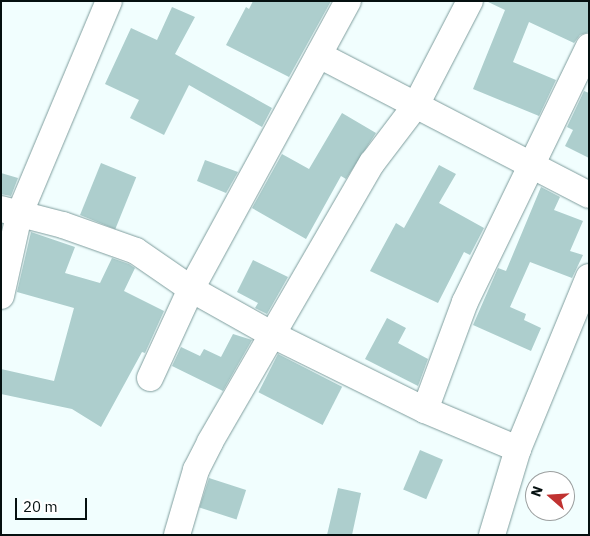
<!DOCTYPE html>
<style>
body{margin:0}
#map{position:relative;width:590px;height:536px;overflow:hidden;background:#f1fefe;font-family:"IBM Plex Sans",sans-serif}
div>[style]{position:absolute}
[style*='--x']{left:calc(var(--x)*1px);top:calc(var(--y)*1px);width:calc(var(--w)*1px);rotate:calc(var(--a)*1deg)}
.building>*{inset:0;background:#adcecd;transform-origin:0 0}
.roads{filter:drop-shadow(0 0 1px #7e9d9d) drop-shadow(0 0 1px #7e9d9d)}
.minor>*{height:26px;margin:-13px;padding:0 13px;transform-origin:13px;border-radius:13px;background:#fff}
span{translate:-50% -50%;white-space:nowrap;text-align:center;line-height:1.15;-webkit-text-stroke:5px #fff;paint-order:stroke}
.frame{position:absolute;inset:0;border:2px solid #051010;pointer-events:none}
.north{position:absolute;left:525px;top:471px;width:50px;height:50px;box-sizing:border-box;background:#fff;border:1px solid #9b9f9f;border-radius:50%;rotate:289deg;font-size:14px;font-weight:700;line-height:20px;text-align:center;color:#051010}
.north::after{content:'';display:block;margin:auto;width:18px;height:22px;background:#c03231;clip-path:polygon(50% 0,100% 100%,50% 72%,0 100%)}
.scale{position:absolute;left:15px;top:498px;width:72px;height:22px;box-sizing:border-box;border:2px solid #051010;border-top:0;padding-left:6px;font-size:15px;line-height:18px;white-space:nowrap;color:#051010;-webkit-text-stroke:4px #fff;paint-order:stroke}
</style>
<div id="map">
<div class="building">
<i style="clip-path:polygon(253px 1px,331px 1px,289px 77px,226px 45px,246px 7px,249px 9px)"></i>
<i style="clip-path:polygon(486px 1px,589px 1px,589px 32px,580px 35px,574px 43px,529px 22px,513px 62px,556px 80px,539px 116px,473px 89px,505px 10px)"></i>
<i style="clip-path:polygon(172px 7px,195px 17px,175px 54px,272px 108px,262px 127px,189px 85px,164px 135px,130px 118px,139px 100px,105px 84px,131px 28px,157px 40px)"></i>
<i style="clip-path:polygon(584px 91px,589px 93px,589px 158px,565px 146px,573px 130px,567px 127px)"></i>
<i style="clip-path:polygon(342px 113px,376px 133px,346px 179px,341px 176px,306px 239px,252px 208px,282px 154px,309px 169px)"></i>
<i style="clip-path:polygon(205px 160px,238px 172px,226px 193px,197px 181px)"></i>
<i style="left:101px;top:163px;width:38px;height:56px;rotate:22deg"></i>
<i style="clip-path:polygon(439px 165px,456px 174px,439px 203px,484px 228px,470px 255px,464px 252px,438px 303px,370px 271px,396px 223px,404px 228px)"></i>
<i style="clip-path:polygon(1px 173px,18px 178px,11px 196px,1px 194px)"></i>
<i style="clip-path:polygon(541px 187px,560px 197px,554px 210px,583px 221px,570px 251px,583px 255px,572px 278px,530px 262px,510px 307px,526px 314px,524px 320px,541px 328px,531px 351px,473px 325px,498px 268px,506px 271px)"></i>
<i style="clip-path:polygon(31px 232px,75px 247px,65px 273px,100px 283px,112px 258px,129px 264px,135px 268px,124px 291px,164px 311px,145px 353px,142px 352px,101px 427px,72px 409px,1px 394px,1px 369px,54px 381px,74px 308px,17px 292px)"></i>
<i style="clip-path:polygon(253px 260px,288px 277px,267px 314px,255px 308px,258px 303px,237px 292px)"></i>
<i style="clip-path:polygon(387px 318px,406px 328px,398px 343px,428px 359px,418px 386px,365px 359px)"></i>
<i style="clip-path:polygon(233px 334px,252px 340px,223px 391px,172px 366px,181px 347px,200px 356px,204px 349px,221px 357px)"></i>
<i style="left:278px;top:354px;width:72px;height:43px;rotate:27deg"></i>
<i style="left:420px;top:450px;width:25px;height:43px;rotate:23deg"></i>
<i style="left:209px;top:478px;width:39px;height:31px;rotate:18deg"></i>
<i style="clip-path:polygon(338px 488px,361px 493px,352px 535px,327px 535px)"></i>
</div>
<div class="roads">
<div class="minor">
<i style="--x:319;--y:55;--w:304;--a:27.4"></i>
<i style="--x:1;--y:209;--w:64;--a:14.5"></i>
<i style="--x:63;--y:225;--w:77;--a:19.6"></i>
<i style="--x:136;--y:251;--w:67;--a:34.6"></i>
<i style="--x:191;--y:289;--w:94;--a:29.3"></i>
<i style="--x:273;--y:335;--w:169;--a:26.3"></i>
<i style="--x:425;--y:410;--w:101;--a:22.8"></i>
<i style="--x:1;--y:296;--w:83;--a:-77.5"></i>
<i style="--x:19;--y:215;--w:232;--a:-67.2"></i>
<i style="--x:150;--y:378;--w:98;--a:-65.3"></i>
<i style="--x:191;--y:289;--w:328;--a:-61.4"></i>
<i style="--x:425;--y:410;--w:115;--a:-69.7"></i>
<i style="--x:465;--y:302;--w:284;--a:-64.1"></i>
<i style="--x:177;--y:535;--w:68;--a:-73.7"></i>
<i style="--x:196;--y:470;--w:31;--a:-63"></i>
<i style="--x:210;--y:442;--w:323;--a:-59.9"></i>
<i style="--x:372;--y:163;--w:73;--a:-52.8"></i>
<i style="--x:416;--y:105;--w:117;--a:-62.6"></i>
<i style="--x:492;--y:535;--w:90;--a:-73.2"></i>
<i style="--x:518;--y:449;--w:186;--a:-67.6"></i>
</div>
</div>
<div class="frame"></div>
<div class="north">N</div>
<div class="scale">20 m</div>
</div>
